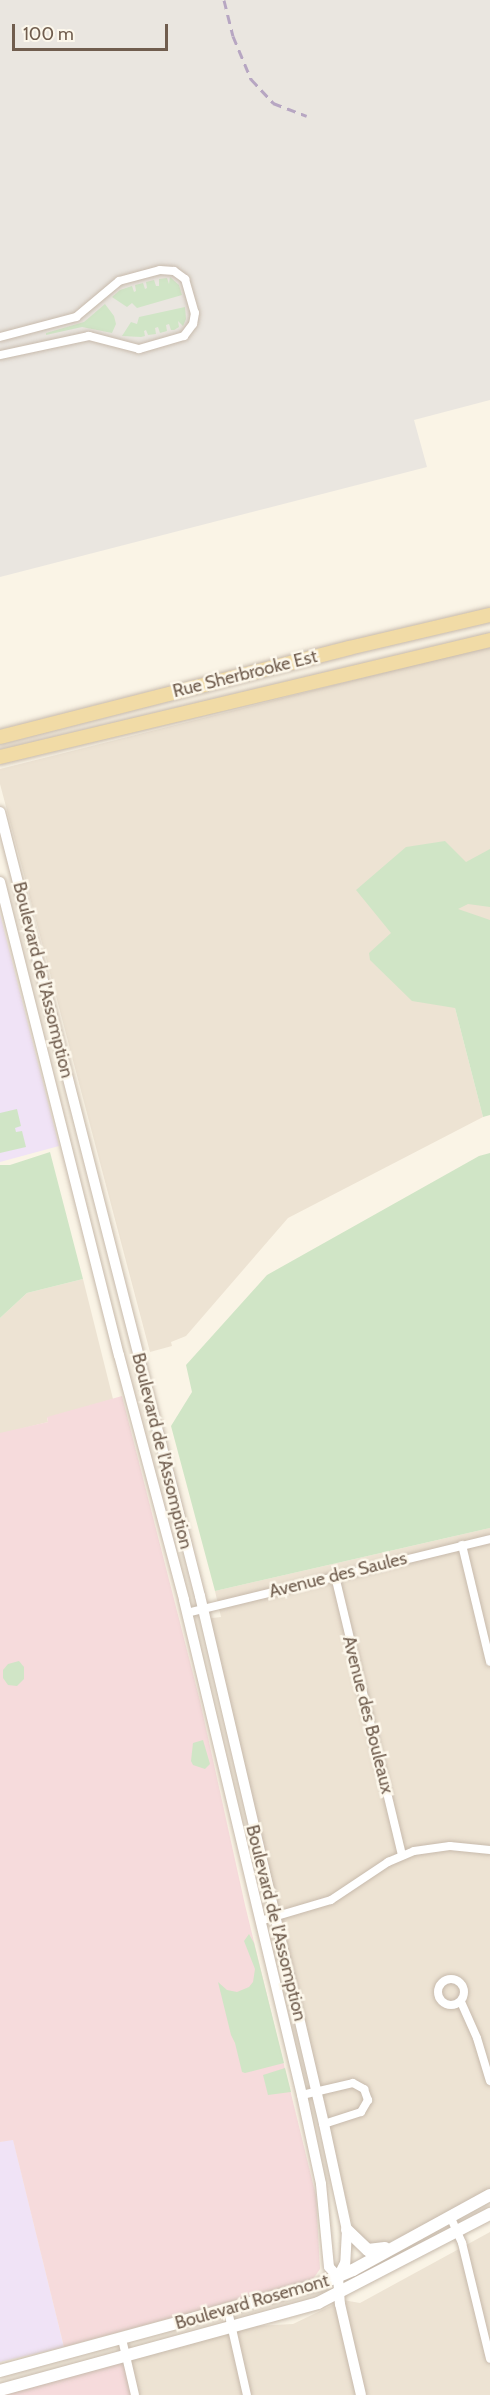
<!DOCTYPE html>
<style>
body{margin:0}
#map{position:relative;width:490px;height:2395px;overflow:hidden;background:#faf4e6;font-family:Cabin,sans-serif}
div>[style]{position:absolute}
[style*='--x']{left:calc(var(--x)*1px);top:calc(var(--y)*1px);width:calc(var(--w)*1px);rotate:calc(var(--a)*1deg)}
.residential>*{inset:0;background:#ede3d3}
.industrial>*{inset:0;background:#eae6e0}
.education>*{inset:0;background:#f0e3f6}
.medical>*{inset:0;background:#f6dbdc}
.green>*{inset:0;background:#d0e5c6}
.roads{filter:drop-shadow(0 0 2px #c7baac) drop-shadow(0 0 2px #c7baac)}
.minor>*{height:8px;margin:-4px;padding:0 4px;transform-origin:4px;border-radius:4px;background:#fff}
.minor>.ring{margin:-4px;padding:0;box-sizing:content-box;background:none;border:8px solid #fff;border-radius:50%}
.tertiary>*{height:10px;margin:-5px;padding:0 5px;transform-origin:5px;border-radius:5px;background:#fff}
.secondary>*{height:12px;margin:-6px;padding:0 6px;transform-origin:6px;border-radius:6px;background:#fff}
.primary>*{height:14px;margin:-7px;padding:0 7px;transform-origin:7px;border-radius:7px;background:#f1dba6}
.rail>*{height:3px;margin-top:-1.5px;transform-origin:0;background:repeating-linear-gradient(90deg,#b7a6c2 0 9px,transparent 0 15px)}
span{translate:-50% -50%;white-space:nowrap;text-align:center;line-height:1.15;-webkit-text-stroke:5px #fdf8ec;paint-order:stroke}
.street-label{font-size:18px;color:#705d4e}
.scale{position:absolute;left:12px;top:24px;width:156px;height:27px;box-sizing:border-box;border:3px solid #705d4e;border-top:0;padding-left:8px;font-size:18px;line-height:21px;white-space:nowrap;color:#705d4e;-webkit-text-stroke:4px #fdf8ec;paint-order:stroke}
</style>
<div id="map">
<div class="residential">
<i style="clip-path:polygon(490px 646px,490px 1002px,455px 1008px,483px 1117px,288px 1218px,186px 1336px,171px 1342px,172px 1346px,150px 1352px,0 784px,0 769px)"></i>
<i style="clip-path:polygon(83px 1279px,113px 1399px,47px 1418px,48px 1422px,0 1434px,0 1318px,27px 1293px)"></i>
<i style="clip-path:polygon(490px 1528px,490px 2191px,384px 2245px,375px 2245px,361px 2240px,354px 2232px,204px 1619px,221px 1617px,215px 1591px)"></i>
<i style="clip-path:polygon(490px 2232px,490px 2395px,135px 2395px,126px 2355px,231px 2327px,293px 2324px,343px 2300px,360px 2303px)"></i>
</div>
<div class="industrial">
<i style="clip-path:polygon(0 0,490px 0,490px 400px,414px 420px,427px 467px,0 577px)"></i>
</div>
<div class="education">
<i style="clip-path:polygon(0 914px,59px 1146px,0 1162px)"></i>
<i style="clip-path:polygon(13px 2139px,64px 2347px,0 2362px,0 2142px)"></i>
</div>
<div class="medical">
<i style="clip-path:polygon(122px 1396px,200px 1701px,245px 1905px,316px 2196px,320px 2269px,313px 2279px,64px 2347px,13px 2140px,0 2142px,0 1433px,48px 1422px,47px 1417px)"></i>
<i style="clip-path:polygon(126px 2355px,135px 2395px,0 2395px)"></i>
</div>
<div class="green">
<i style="clip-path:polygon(170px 277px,179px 285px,182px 295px,137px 308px,132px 303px,127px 307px,112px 297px,120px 290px,132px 286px,134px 292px,136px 291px,135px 285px,143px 283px,145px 289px,147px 288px,146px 282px,154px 280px,156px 286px,159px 286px,159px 279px,167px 278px,169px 284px)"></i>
<i style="clip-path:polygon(105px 304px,114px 316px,116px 324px,112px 333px,82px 327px,46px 335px,46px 333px,84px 322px)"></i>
<i style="clip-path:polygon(185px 307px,186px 319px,183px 326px,178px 321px,179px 327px,174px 330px,171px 330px,169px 324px,166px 325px,167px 331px,160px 333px,158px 327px,155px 328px,156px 334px,148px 335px,146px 330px,144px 331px,145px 336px,141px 337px,122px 336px,131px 322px,137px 324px,139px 317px)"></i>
<i style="clip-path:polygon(445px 841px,466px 862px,490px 849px,490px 907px,468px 904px,458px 909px,490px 920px,490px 1115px,483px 1117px,455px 1008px,412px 1001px,370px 960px,369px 953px,391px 933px,356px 890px,406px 847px)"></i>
<i style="clip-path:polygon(17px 1109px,21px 1126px,15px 1128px,16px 1132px,22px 1131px,26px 1147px,0 1153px,0 1113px)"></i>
<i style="clip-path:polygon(50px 1152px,83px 1279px,27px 1293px,0 1318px,0 1165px,10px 1165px)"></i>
<i style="clip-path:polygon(490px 1153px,490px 1528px,215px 1591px,171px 1426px,192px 1392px,186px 1365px,267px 1275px,479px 1156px)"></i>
<i style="clip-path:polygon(19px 1661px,24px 1667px,24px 1679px,17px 1686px,8px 1685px,3px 1678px,3px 1670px,8px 1664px)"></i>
<i style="clip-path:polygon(203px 1740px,210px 1764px,205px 1769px,193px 1765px,191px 1761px,193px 1743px)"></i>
<i style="clip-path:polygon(249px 1934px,254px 1943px,284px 2063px,245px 2073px,242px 2072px,235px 2043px,231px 2035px,218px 1982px,227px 1990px,237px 1992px,249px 1987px,253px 1982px,255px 1969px,244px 1941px)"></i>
<i style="clip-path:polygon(285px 2068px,291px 2092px,268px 2095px,263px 2075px)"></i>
</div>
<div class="roads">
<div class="minor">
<i style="--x:0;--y:337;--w:79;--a:-14.7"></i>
<i style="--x:76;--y:317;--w:56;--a:-39.9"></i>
<i style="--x:119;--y:281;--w:42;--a:-15"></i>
<i style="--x:160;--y:270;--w:14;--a:4"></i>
<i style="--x:174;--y:271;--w:14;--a:36"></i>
<i style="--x:185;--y:279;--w:35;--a:74"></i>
<i style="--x:195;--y:313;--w:11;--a:100"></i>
<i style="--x:193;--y:324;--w:15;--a:127"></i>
<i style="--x:184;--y:336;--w:47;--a:163.9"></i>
<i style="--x:139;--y:349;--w:52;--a:-165.4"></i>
<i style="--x:89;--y:336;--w:91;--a:167.9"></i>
<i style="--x:462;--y:1545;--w:120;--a:76.5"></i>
<i style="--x:335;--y:1576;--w:287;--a:76.5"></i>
<i style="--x:187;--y:1613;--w:312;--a:-13.7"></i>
<i style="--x:260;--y:1921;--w:74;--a:-16.5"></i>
<i style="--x:331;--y:1900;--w:69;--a:-33.7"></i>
<i style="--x:388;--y:1862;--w:28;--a:-23"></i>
<i style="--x:414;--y:1851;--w:36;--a:-8"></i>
<i style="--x:450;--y:1846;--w:40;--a:5.7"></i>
<i class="ring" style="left:438px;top:1979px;width:18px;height:18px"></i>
<i style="--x:461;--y:2002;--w:39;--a:66"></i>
<i style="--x:477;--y:2038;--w:45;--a:73.2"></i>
<i style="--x:302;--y:2095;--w:52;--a:-13.2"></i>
<i style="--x:353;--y:2083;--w:13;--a:29"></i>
<i style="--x:364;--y:2089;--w:12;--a:70"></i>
<i style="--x:368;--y:2100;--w:14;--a:120"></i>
<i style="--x:361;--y:2112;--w:39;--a:162"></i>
<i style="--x:450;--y:2216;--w:30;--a:66"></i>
<i style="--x:462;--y:2243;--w:119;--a:76.4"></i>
<i style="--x:228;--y:2311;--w:86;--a:77.3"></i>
<i style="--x:122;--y:2339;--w:57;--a:76.9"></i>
</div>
<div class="tertiary">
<i style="--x:0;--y:812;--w:809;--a:75.69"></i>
<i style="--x:200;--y:1596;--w:542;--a:76.78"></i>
<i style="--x:324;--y:2124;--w:108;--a:77.8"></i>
<i style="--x:347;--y:2230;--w:33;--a:93"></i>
<i style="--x:345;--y:2263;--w:16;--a:117"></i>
<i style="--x:338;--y:2277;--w:27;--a:86"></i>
<i style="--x:340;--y:2304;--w:93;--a:77"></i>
<i style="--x:0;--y:882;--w:488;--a:75.9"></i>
<i style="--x:119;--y:1355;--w:253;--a:75.1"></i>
<i style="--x:184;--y:1600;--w:509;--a:76.59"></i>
<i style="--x:302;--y:2095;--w:91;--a:77.9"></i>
<i style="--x:321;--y:2184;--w:83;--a:84.5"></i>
<i style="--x:329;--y:2267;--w:13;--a:48"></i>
</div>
<div class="secondary">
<i style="--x:347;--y:2230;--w:29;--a:44"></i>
<i style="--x:368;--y:2250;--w:17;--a:-7"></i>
<i style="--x:0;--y:2371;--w:332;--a:-15.2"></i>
<i style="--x:320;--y:2284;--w:36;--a:-23"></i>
<i style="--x:353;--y:2270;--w:156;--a:-28.7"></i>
<i style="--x:0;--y:2390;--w:330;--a:-15.3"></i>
<i style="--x:318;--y:2303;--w:194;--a:-27.4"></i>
</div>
<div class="primary">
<i style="--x:0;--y:737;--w:360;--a:-14.3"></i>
<i style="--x:349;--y:648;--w:145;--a:-13.2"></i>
<i style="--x:0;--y:757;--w:504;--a:-13.43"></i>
</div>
</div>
<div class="rail">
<i style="--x:224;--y:0;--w:37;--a:76"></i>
<i style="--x:233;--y:36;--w:47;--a:67.3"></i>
<i style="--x:251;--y:79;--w:33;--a:47"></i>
<i style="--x:273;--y:103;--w:36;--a:21"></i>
</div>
<div class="street-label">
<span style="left:245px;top:674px;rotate:-14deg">Rue Sherbrooke Est</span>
<span style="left:43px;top:980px;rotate:76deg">Boulevard de l'Assomption</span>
<span style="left:162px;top:1451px;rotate:76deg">Boulevard de l'Assomption</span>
<span style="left:338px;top:1575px;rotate:-14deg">Avenue des Saules</span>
<span style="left:368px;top:1715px;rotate:76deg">Avenue des Bouleaux</span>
<span style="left:276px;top:1923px;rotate:76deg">Boulevard de l'Assomption</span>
<span style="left:252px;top:2302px;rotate:-16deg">Boulevard Rosemont</span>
</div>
<div class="scale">100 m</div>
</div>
